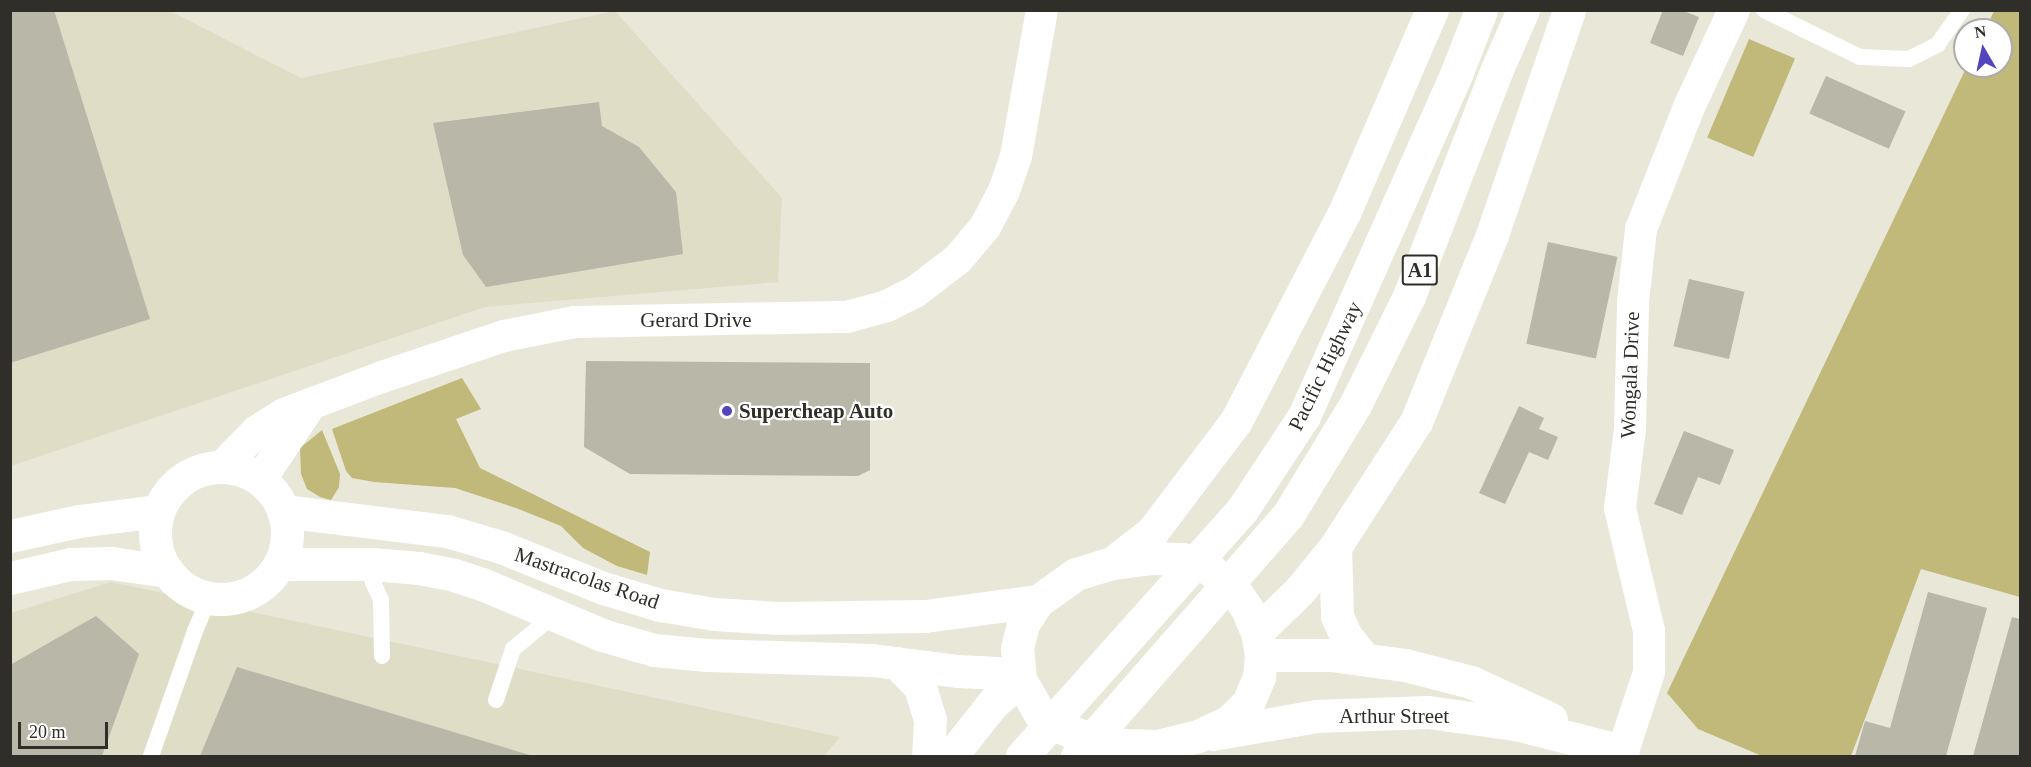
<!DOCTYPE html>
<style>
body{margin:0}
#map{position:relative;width:2031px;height:767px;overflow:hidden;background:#e9e7d7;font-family:Georgia,serif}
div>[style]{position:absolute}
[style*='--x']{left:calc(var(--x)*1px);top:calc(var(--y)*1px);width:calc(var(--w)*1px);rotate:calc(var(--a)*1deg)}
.built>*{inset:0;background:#e0ddc6}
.green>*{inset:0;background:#c1b979;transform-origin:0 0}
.building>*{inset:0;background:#b8b7a8;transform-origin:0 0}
.service>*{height:16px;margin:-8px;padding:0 8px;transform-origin:8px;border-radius:8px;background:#fff}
.minor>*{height:32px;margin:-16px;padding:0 16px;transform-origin:16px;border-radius:16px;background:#fff}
.tertiary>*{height:33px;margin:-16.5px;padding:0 16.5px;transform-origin:16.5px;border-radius:16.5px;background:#fff}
.tertiary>.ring{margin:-16.5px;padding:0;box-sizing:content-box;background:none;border:33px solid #fff;border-radius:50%}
.secondary>*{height:33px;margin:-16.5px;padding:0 16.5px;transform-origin:16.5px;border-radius:16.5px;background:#fff}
.trunk>*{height:33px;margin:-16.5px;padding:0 16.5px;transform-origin:16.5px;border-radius:16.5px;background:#fff}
.dots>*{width:16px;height:16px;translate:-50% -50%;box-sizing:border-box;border:3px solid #fff;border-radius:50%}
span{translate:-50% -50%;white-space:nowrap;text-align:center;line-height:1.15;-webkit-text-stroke:4.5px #fff;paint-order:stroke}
.shield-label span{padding:2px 4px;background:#fff;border:2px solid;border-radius:4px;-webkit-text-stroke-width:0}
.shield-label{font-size:20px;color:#2f2e28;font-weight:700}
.street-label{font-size:21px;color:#2f2e28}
.poi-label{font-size:21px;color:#2f2e28;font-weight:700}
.left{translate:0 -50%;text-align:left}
.frame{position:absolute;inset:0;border:12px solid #2f2e28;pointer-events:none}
.north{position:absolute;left:1953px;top:18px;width:60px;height:60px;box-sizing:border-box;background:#fff;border:2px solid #acaba9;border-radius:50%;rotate:351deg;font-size:16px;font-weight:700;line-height:24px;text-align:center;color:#2f2e28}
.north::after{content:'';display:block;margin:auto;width:21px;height:27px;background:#5245bd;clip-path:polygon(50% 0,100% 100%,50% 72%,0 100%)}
.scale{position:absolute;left:18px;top:722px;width:90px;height:27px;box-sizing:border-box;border:3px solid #2f2e28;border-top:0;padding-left:8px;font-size:18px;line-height:21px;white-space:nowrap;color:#2f2e28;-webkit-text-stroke:4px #fff;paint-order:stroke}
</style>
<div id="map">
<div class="built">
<i style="clip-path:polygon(10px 11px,170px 11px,301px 78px,615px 11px,782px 198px,778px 282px,485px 307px,11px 466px)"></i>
<i style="clip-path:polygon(111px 582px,840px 737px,824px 756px,11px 756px,11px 613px)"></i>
</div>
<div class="green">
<i style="clip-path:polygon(1994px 11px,2020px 11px,2020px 597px,1921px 569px,1851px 756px,1762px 756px,1698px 729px,1667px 693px,1967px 66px,2001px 66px,2001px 30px,1985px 30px)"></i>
<i style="left:1749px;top:39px;width:50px;height:107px;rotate:23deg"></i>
<i style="clip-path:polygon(462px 378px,481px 409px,456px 419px,480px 468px,650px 552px,647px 575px,617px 566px,583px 548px,561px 526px,516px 508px,455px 488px,374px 482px,352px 478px,346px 471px,332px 429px)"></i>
<i style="clip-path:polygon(322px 430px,340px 474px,339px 487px,331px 500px,320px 497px,307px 489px,301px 474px,300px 448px)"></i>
</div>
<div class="building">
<i style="clip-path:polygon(10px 10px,54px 10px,150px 319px,10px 363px)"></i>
<i style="clip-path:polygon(1663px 10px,1681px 10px,1699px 17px,1683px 56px,1650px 43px)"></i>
<i style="left:1826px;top:76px;width:87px;height:41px;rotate:24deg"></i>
<i style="clip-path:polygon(599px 102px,602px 126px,639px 147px,676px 192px,683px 254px,486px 287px,463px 255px,433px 123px)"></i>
<i style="left:1548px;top:242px;width:71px;height:104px;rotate:12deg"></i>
<i style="left:1689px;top:279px;width:57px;height:69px;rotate:13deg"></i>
<i style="clip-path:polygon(586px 361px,870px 363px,870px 470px,858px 476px,630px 474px,584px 447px)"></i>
<i style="clip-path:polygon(1519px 406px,1544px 418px,1539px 429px,1558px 437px,1548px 460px,1529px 452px,1505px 504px,1479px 493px)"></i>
<i style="clip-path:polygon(1684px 431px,1734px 450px,1720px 485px,1698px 477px,1682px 515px,1654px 504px)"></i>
<i style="clip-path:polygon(1928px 592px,1987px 608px,1946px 756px,1855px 756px,1865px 721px,1890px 728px)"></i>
<i style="clip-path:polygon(96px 616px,139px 654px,102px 756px,10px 756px,10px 665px)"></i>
<i style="clip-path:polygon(2012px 617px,2020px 619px,2020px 756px,1973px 756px)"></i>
<i style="clip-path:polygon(237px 667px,533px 756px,200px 756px)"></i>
</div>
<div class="service">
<i style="--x:1764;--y:10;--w:107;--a:26.1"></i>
<i style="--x:1860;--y:57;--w:49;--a:2.3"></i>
<i style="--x:1909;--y:59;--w:33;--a:-27"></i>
<i style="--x:1938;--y:44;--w:42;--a:-54.8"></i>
<i style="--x:372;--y:564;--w:18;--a:87"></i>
<i style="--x:373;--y:582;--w:20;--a:66"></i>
<i style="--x:381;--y:600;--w:56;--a:89"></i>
<i style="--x:496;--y:700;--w:54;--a:-71.6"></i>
<i style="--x:513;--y:649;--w:53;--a:-39.7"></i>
<i style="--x:151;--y:756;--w:133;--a:-70.6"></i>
<i style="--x:195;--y:631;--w:36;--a:-67"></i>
</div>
<div class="minor">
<i style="--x:222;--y:467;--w:50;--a:-45.8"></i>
<i style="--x:257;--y:431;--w:32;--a:-32"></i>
<i style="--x:284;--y:414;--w:105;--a:-20.7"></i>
<i style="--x:382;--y:377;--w:129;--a:-18.6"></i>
<i style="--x:504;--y:336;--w:72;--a:-11.2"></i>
<i style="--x:575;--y:322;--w:272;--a:-1.1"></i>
<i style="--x:847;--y:317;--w:41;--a:-15.4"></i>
<i style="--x:887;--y:306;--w:31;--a:-27"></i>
<i style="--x:915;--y:292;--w:54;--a:-37.5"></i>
<i style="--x:958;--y:259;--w:42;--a:-49.8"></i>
<i style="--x:985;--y:227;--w:41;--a:-62.2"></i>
<i style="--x:1004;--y:191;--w:37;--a:-71"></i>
<i style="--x:1016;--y:156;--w:148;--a:-79.9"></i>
<i style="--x:260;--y:480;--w:92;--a:-56.1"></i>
<i style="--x:1623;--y:751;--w:83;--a:-71.8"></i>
<i style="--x:1649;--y:672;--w:41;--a:-90"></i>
<i style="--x:1649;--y:631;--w:126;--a:-103.3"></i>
<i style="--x:1620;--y:508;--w:80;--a:-82.8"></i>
<i style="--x:1630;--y:429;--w:127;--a:-88.6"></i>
<i style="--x:1633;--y:302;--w:73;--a:-83.7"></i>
<i style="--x:1641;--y:229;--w:131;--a:-68.5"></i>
<i style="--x:1689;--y:107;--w:107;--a:-65.1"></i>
</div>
<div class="tertiary">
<i class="ring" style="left:155px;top:467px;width:99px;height:99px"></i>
<i style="--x:283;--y:511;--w:165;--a:7"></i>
<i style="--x:447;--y:531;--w:56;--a:16.5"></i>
<i style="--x:501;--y:547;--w:110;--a:21.9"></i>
<i style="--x:603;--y:588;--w:59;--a:16.6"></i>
<i style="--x:660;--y:605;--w:55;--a:9.5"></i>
<i style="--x:714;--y:614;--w:64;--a:3.6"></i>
<i style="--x:778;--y:618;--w:147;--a:-0.8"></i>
<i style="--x:925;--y:616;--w:114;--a:-7.6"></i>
<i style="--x:10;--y:536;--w:71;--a:-12.3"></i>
<i style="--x:79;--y:521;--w:80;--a:-7.2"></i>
<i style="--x:279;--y:564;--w:93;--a:0"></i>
<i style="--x:372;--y:564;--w:47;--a:4.9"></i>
<i style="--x:419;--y:568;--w:36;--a:11"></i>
<i style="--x:454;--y:575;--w:29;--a:18"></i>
<i style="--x:482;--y:584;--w:130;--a:23"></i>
<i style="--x:602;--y:635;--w:54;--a:16.1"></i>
<i style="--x:654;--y:650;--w:53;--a:5.4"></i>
<i style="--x:707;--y:655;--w:165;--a:1.7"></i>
<i style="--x:872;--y:660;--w:87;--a:7.3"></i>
<i style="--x:958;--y:671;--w:61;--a:2.8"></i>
<i style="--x:10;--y:578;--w:62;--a:-13.1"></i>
<i style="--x:70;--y:564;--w:41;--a:-1.4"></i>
<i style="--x:111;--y:563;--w:57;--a:8.1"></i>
</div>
<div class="secondary">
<i style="--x:1335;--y:547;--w:69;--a:88.3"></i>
<i style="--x:1337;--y:616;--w:22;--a:66"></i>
<i style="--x:1346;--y:636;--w:28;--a:51"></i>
<i style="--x:1151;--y:558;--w:32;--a:2"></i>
<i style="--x:1183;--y:559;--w:27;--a:20"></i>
<i style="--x:1208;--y:568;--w:32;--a:39"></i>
<i style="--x:1233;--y:588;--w:25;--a:56"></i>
<i style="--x:1247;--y:609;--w:25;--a:67"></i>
<i style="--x:1257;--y:632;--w:23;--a:80"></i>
<i style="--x:1261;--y:655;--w:22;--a:95"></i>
<i style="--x:1259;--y:677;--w:28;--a:113"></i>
<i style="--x:1248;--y:703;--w:28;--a:136"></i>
<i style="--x:1228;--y:722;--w:33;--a:155"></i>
<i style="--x:1198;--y:736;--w:42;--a:166.3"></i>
<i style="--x:1157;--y:746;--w:38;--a:-178"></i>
<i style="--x:1119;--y:745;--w:36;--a:-167"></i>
<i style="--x:1084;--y:737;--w:28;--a:-157"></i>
<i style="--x:1058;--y:726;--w:22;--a:-146"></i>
<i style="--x:1040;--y:714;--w:39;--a:-120"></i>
<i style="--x:1020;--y:680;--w:32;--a:-95"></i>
<i style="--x:1017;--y:648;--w:25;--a:-76"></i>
<i style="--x:1023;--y:624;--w:27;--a:-57"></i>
<i style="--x:1038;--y:601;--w:47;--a:-35.4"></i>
<i style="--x:1076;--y:574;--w:38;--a:-17"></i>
<i style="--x:1112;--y:563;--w:39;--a:-7"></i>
<i style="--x:1261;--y:655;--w:70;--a:0"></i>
<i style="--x:1331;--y:655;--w:75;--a:7.7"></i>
<i style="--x:1405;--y:665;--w:68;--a:14.4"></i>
<i style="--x:1471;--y:682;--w:88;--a:24.8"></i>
<i style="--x:1213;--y:734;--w:105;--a:-9.9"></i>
<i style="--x:1316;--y:716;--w:112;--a:-2"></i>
<i style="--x:1428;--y:712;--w:89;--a:7.8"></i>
<i style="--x:1516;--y:724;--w:110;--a:14.2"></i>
</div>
<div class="trunk">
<i style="--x:1112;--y:563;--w:51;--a:-37.8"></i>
<i style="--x:1152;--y:532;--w:139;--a:-52.9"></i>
<i style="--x:1236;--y:421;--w:234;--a:-62.6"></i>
<i style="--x:1344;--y:213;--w:221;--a:-66.6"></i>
<i style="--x:1257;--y:632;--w:60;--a:-44.3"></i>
<i style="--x:1300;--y:590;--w:55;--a:-50.9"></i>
<i style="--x:1335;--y:547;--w:149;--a:-57.1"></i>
<i style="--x:1416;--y:422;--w:202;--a:-67.9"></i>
<i style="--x:1492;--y:235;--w:238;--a:-71.1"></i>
<i style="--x:897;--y:663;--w:33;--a:46"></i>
<i style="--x:920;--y:687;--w:34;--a:73"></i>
<i style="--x:930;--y:720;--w:36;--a:93"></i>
<i style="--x:951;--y:756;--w:68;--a:-51.6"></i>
<i style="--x:993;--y:703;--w:35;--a:-40"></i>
<i style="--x:1022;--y:756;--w:330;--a:-48.2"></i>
<i style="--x:1242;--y:510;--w:113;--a:-56.6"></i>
<i style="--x:1304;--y:416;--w:376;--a:-66"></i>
<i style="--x:1457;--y:72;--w:66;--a:-68.8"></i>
<i style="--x:1077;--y:756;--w:320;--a:-48.8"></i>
<i style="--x:1288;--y:515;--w:131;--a:-58.7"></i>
<i style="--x:1356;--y:403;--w:119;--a:-63.6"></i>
<i style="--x:1409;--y:296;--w:243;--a:-68.8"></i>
<i style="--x:1497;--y:69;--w:64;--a:-66.2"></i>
<i style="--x:1159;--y:756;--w:20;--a:-41"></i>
</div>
<div class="dots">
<i style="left:727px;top:411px;background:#5245bd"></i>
</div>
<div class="shield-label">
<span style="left:1420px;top:270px">A1</span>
</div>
<div class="street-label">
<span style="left:696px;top:320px">Gerard Drive</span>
<span style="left:1325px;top:366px;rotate:-64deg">Pacific Highway</span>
<span style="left:1630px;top:375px;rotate:-88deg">Wongala Drive</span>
<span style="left:587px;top:578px;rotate:19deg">Mastracolas Road</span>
<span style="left:1394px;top:716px">Arthur Street</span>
</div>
<div class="poi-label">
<span class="left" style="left:739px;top:411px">Supercheap Auto</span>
</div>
<div class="frame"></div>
<div class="north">N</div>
<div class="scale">20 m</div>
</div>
